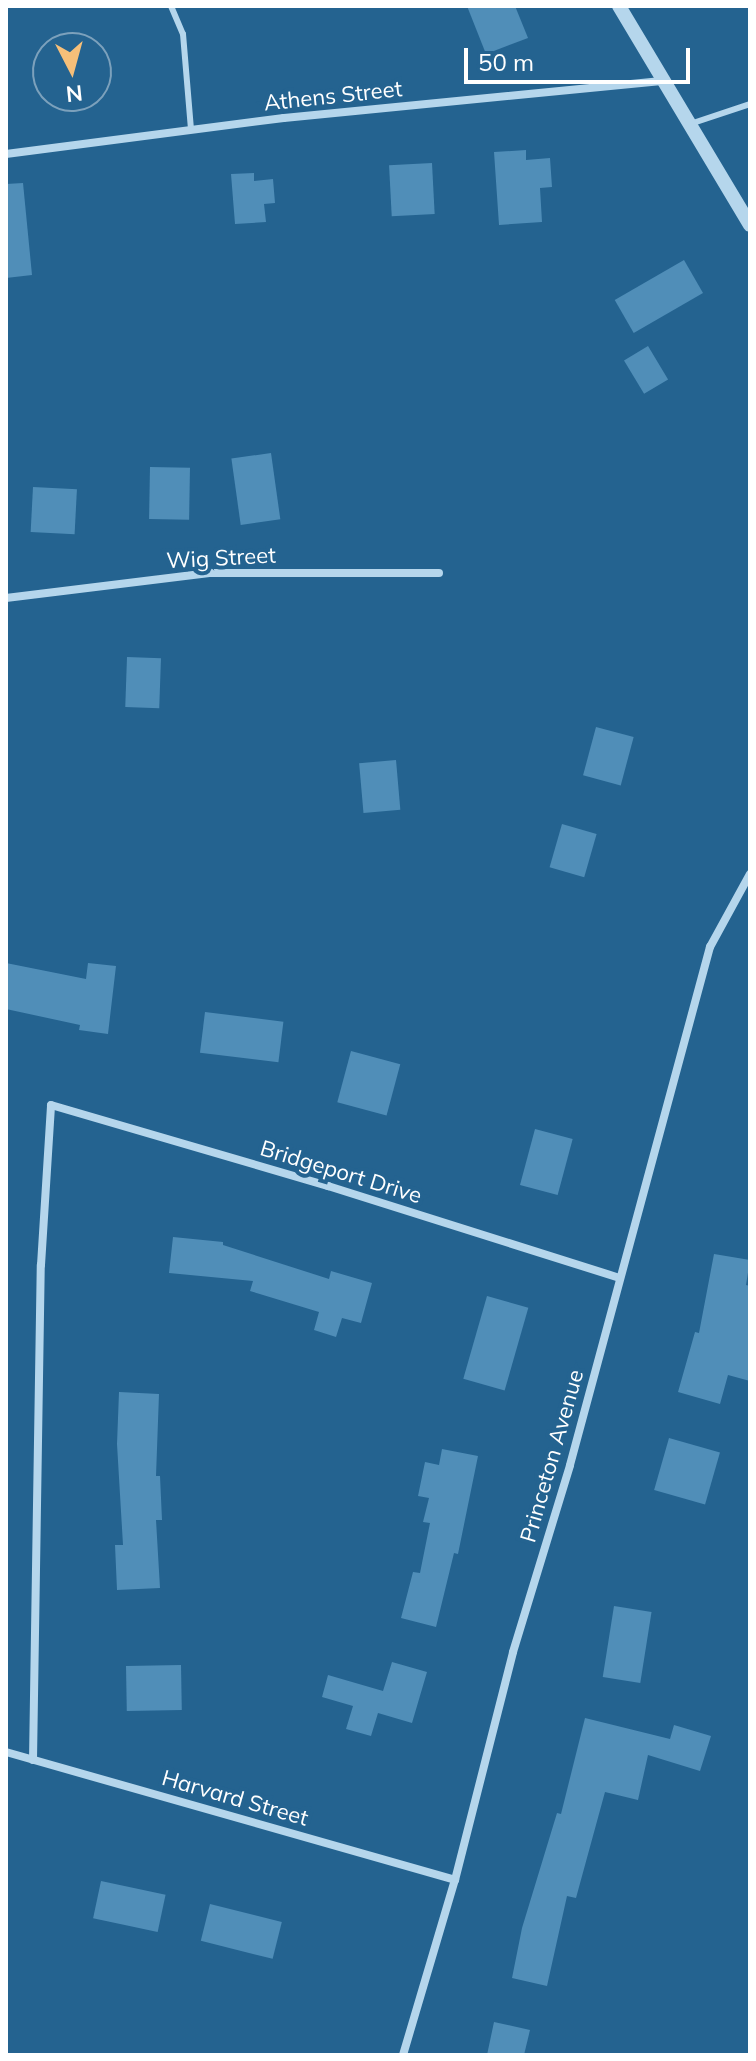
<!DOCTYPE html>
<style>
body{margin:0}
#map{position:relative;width:756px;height:2061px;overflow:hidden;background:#246390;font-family:Mulish,sans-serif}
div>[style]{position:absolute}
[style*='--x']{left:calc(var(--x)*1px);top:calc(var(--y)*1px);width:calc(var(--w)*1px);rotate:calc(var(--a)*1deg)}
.building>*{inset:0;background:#508eb8;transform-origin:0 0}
.service>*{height:6px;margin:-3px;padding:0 3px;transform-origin:3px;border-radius:3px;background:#b5d6ec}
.minor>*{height:8px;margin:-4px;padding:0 4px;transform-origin:4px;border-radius:4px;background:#b5d6ec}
.tertiary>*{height:14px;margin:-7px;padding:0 7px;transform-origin:7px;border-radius:7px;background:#b5d6ec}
span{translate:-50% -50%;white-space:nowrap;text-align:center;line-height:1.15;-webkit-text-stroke:8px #246390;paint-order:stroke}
.street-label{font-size:22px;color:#fff}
.frame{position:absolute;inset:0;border:8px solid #fff;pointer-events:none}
.north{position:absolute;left:32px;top:32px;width:80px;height:80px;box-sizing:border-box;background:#246390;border:2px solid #7ca1bc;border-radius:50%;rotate:174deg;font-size:22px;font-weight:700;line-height:32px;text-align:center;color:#fff}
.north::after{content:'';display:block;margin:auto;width:28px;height:36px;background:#f6bf79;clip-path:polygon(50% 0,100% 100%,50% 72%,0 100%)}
.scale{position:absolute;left:464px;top:48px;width:226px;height:36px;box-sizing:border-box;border:4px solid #fff;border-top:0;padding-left:10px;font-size:24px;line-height:28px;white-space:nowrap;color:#fff;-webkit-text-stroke:6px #246390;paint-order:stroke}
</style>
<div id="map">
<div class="building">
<i style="clip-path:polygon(467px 6px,515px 6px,528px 38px,486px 54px)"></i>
<i style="clip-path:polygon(526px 150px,526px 160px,550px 158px,552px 187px,540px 188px,542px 222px,499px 225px,494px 152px)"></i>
<i style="left:432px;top:163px;width:51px;height:43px;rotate:87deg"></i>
<i style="clip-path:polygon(254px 173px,254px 181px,273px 179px,275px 203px,264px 204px,266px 222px,235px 224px,231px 174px)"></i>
<i style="clip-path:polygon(23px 183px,32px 275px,6px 278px,6px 184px)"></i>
<i style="left:684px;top:260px;width:38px;height:80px;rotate:60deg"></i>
<i style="left:648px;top:346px;width:39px;height:28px;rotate:59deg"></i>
<i style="left:271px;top:453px;width:67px;height:40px;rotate:82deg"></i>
<i style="left:150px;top:467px;width:40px;height:52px;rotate:1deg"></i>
<i style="left:33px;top:487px;width:44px;height:45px;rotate:3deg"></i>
<i style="left:127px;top:657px;width:34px;height:50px;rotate:2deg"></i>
<i style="left:596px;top:727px;width:39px;height:50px;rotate:15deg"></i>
<i style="left:396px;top:760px;width:50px;height:37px;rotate:85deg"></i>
<i style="left:562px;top:824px;width:36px;height:45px;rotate:16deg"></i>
<i style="clip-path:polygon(6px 963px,86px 979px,88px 963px,116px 966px,108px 1034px,79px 1030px,80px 1025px,6px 1009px)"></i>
<i style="left:205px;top:1012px;width:79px;height:41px;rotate:7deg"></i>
<i style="left:351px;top:1051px;width:51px;height:53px;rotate:15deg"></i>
<i style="left:535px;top:1129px;width:39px;height:58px;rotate:15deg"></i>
<i style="clip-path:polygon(173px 1237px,223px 1242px,223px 1245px,329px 1279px,331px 1271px,372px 1283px,361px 1323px,342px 1318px,336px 1337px,314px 1330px,319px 1312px,250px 1291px,253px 1281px,169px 1273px)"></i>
<i style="clip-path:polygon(714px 1254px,750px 1260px,746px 1285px,750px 1286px,750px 1381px,728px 1375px,720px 1404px,678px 1392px,695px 1332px,699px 1333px)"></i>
<i style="left:487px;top:1296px;width:43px;height:86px;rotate:16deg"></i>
<i style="clip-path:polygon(119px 1392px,159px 1394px,156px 1476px,160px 1476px,162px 1520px,156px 1520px,160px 1588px,117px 1590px,115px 1545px,123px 1545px,117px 1444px)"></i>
<i style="left:669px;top:1438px;width:53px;height:54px;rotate:16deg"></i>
<i style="clip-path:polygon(442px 1449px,478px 1456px,458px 1554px,454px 1553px,436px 1627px,401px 1618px,413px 1572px,420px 1573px,430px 1523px,423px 1522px,429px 1498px,418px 1496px,425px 1462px,439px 1465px)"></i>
<i style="left:614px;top:1606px;width:38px;height:72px;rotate:9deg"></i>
<i style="clip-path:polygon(392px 1662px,427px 1672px,412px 1723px,378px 1713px,371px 1736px,346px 1729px,353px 1706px,322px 1697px,328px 1675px,383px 1691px)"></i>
<i style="left:181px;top:1665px;width:45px;height:55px;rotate:89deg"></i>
<i style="clip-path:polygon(585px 1718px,670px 1739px,674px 1725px,711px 1736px,700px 1771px,648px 1755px,638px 1800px,605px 1792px,576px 1898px,567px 1896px,547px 1986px,512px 1978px,522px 1928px,557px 1813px,561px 1814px)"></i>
<i style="left:101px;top:1881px;width:66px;height:38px;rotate:12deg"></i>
<i style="left:210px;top:1904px;width:74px;height:38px;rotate:14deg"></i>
<i style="clip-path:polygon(494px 2022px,530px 2030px,524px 2055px,487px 2055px)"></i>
</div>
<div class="service">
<i style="--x:171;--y:6;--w:30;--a:67"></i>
<i style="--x:183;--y:34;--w:96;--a:85.2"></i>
<i style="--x:690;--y:124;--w:63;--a:-18.4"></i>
</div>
<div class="minor">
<i style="--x:6;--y:154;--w:280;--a:-7.4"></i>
<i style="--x:284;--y:118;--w:382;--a:-5.6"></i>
<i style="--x:6;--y:598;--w:207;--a:-7"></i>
<i style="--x:211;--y:573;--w:228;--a:0"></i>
<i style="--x:6;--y:1752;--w:467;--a:15.9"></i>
<i style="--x:33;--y:1760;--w:495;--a:-89.1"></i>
<i style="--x:41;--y:1265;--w:160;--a:-86.4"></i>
<i style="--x:51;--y:1105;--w:289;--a:16.3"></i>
<i style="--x:328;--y:1186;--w:305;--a:17.5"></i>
<i style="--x:403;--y:2055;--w:183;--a:-73.5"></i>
<i style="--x:455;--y:1880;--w:235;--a:-75.7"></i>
<i style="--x:513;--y:1652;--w:195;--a:-73"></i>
<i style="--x:570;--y:1465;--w:537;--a:-74.88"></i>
<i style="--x:710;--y:947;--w:83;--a:-61.3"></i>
</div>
<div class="tertiary">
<i style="--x:619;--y:6;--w:255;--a:59.1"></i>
</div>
<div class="street-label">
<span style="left:333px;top:96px;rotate:-6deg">Athens Street</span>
<span style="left:221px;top:558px;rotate:-3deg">Wig Street</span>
<span style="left:341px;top:1172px;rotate:17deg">Bridgeport Drive</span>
<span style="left:552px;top:1456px;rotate:-74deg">Princeton Avenue</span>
<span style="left:235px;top:1798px;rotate:16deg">Harvard Street</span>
</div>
<div class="frame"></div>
<div class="north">N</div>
<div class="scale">50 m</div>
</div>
